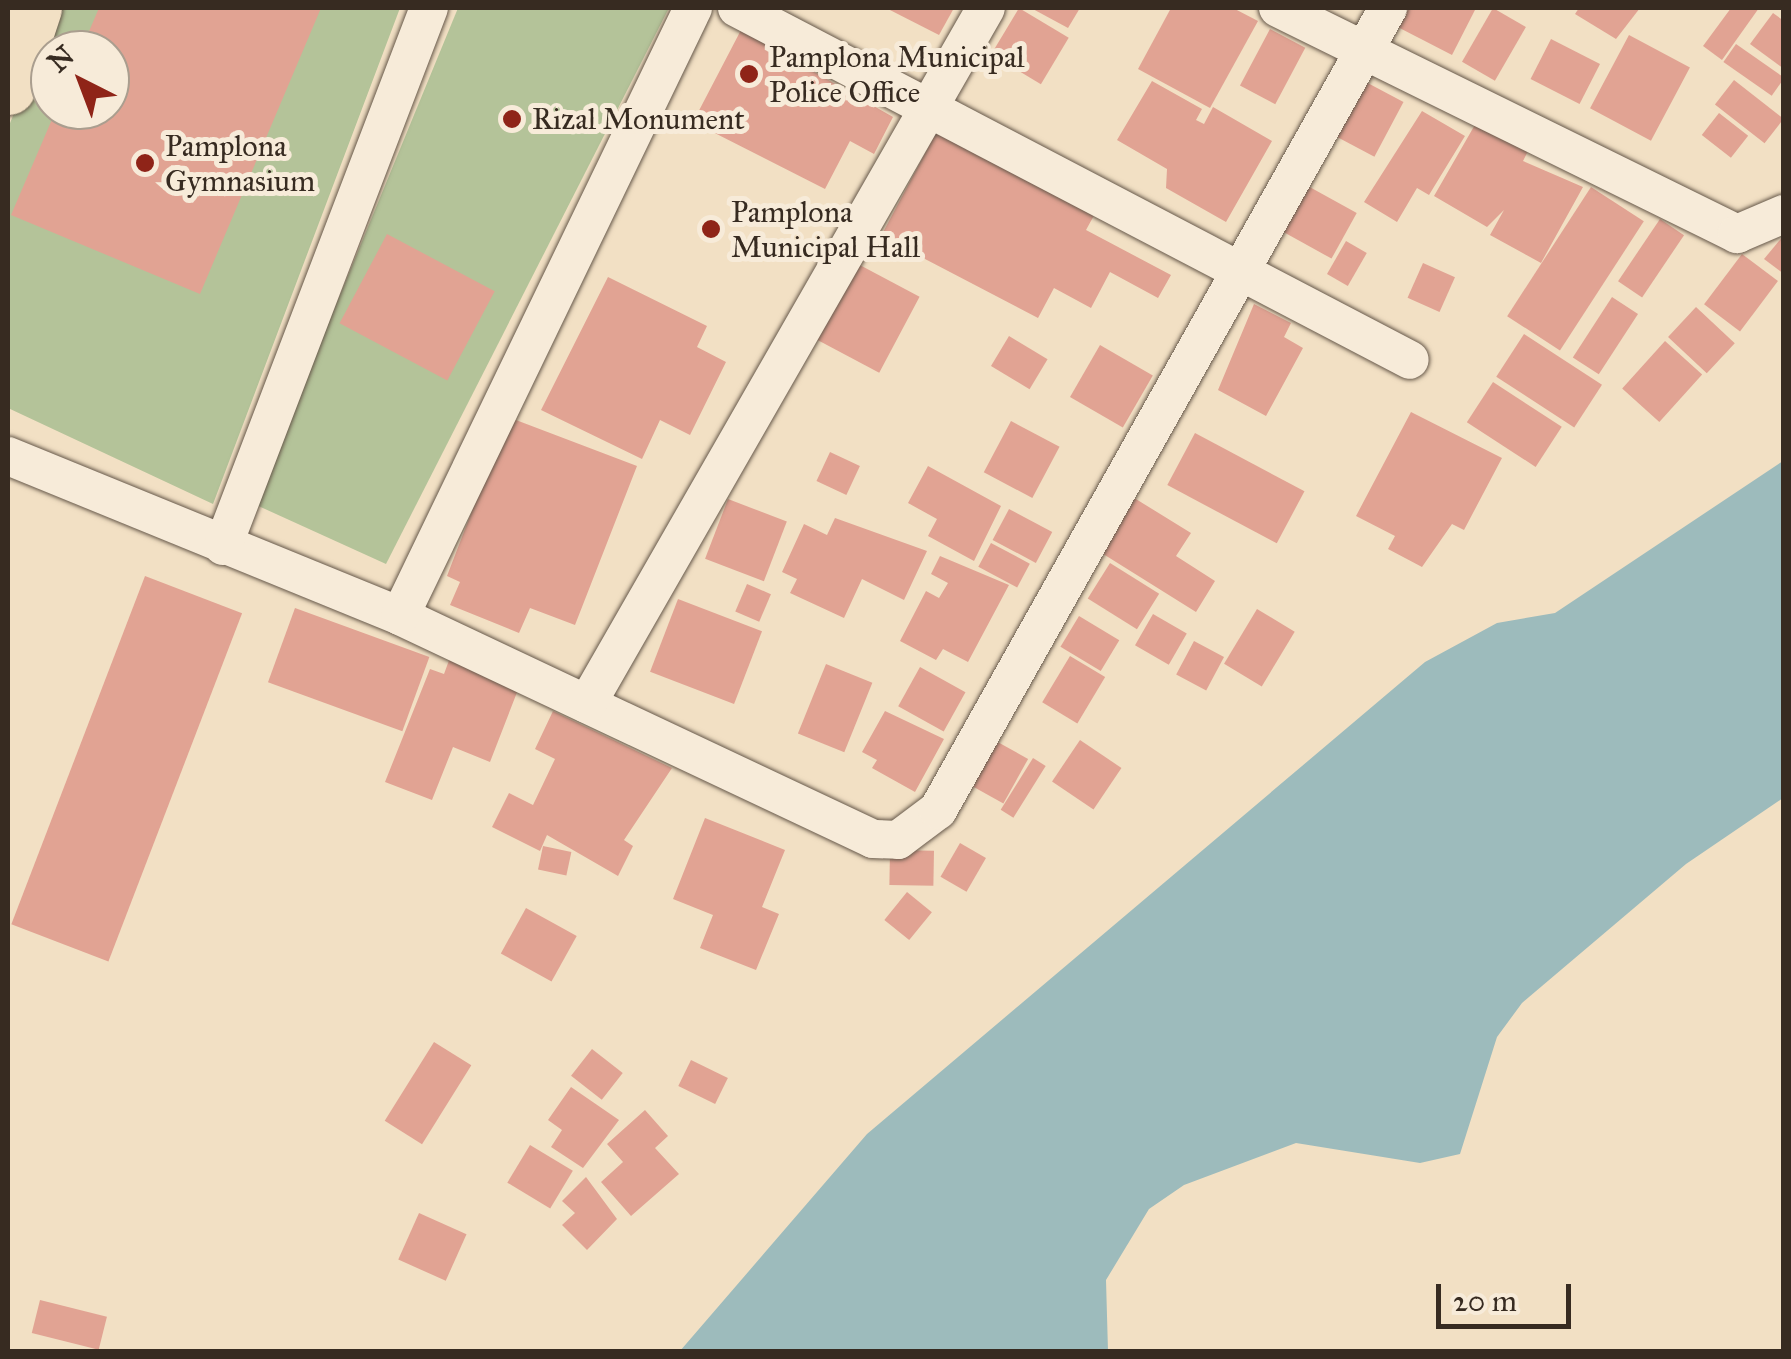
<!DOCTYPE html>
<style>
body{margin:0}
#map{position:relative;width:1791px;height:1359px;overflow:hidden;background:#f2e0c4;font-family:"IM FELL Great Primer",serif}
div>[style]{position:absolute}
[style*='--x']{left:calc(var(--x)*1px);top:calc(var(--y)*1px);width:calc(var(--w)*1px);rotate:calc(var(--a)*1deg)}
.green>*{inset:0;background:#b4c399}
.water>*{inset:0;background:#9dbbbc}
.building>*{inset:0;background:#e1a393;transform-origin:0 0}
.roads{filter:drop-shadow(0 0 2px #66584a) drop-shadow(0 0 2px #66584a)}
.minor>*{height:38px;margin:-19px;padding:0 19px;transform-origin:19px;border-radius:19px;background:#f7ebd9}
.trunk>*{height:55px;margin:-27.5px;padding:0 27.5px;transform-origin:27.5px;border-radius:27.5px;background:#f2e0c4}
.dots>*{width:28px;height:28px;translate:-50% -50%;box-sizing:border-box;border:5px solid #f7ebd9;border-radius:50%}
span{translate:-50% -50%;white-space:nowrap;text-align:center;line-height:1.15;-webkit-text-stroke:10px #f7ebd9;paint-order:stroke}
.poi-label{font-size:30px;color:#372b21}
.left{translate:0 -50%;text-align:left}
.frame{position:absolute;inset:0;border:10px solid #372b21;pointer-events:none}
.north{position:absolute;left:30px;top:30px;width:100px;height:100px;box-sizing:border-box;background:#f7ebd9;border:2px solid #aa9e8f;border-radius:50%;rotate:318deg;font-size:28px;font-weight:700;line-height:40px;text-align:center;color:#372b21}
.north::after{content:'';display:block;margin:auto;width:35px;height:45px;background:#8f2418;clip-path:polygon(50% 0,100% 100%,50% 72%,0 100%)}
.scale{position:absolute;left:1436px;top:1284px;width:135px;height:45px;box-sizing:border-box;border:5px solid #372b21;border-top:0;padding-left:12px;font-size:30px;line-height:35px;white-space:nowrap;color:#372b21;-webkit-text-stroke:8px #f7ebd9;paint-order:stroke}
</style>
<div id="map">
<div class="green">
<i style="clip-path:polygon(evenodd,57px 8px,400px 8px,213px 504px,8px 408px,8px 128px,57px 8px,50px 50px,110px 50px,110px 110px,50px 110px,50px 50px)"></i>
<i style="clip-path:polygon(458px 8px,669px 8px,386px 564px,254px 504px)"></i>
</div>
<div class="water">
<i style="clip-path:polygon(1783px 461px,1783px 798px,1686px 864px,1522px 1003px,1497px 1037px,1460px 1154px,1420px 1163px,1296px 1143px,1184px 1185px,1149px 1209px,1106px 1280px,1108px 1351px,680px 1351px,867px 1134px,1425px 662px,1497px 623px,1555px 613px)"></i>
</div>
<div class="building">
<i style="clip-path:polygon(99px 8px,321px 8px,200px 294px,11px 215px,56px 110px,110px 110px,110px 50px,81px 50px)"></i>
<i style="clip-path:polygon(886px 8px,954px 8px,939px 35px)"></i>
<i style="left:1019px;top:8px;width:58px;height:54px;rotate:31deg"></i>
<i style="clip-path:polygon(1031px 8px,1080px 8px,1068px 28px)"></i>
<i style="clip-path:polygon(1171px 8px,1233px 8px,1258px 21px,1210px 108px,1138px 69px)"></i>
<i style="clip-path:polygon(1395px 8px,1476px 8px,1452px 55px,1388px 22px)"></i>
<i style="left:1493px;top:8px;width:38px;height:62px;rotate:30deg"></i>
<i style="clip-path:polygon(1579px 8px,1640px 8px,1616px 39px,1575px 14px)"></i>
<i style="clip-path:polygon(1731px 8px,1759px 8px,1722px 60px,1703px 46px)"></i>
<i style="clip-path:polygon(1773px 13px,1784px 21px,1784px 69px,1750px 44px)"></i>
<i style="left:1270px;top:29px;width:40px;height:64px;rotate:28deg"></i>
<i style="clip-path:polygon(741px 30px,893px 117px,874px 154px,850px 141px,825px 189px,693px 122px)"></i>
<i style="left:1629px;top:35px;width:69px;height:83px;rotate:28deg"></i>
<i style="left:1551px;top:39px;width:55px;height:45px;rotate:27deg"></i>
<i style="left:1736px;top:44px;width:59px;height:22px;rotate:35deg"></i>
<i style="left:1362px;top:80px;width:47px;height:62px;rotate:28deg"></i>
<i style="left:1734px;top:80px;width:63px;height:31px;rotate:38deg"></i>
<i style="clip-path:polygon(1152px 81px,1202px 109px,1196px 120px,1204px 124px,1213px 107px,1272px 141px,1226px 222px,1166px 188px,1167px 169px,1117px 140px)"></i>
<i style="clip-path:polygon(1422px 111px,1465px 136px,1429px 195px,1417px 188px,1397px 222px,1364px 202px)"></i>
<i style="left:1719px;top:113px;width:37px;height:28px;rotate:38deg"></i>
<i style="clip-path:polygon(1480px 116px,1531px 145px,1523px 161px,1583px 187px,1541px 263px,1490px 235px,1504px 210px,1487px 227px,1434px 196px)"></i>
<i style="clip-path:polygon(939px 127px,1097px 210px,1086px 230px,1171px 275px,1158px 298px,1110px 272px,1091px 308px,1054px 288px,1038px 318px,881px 236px)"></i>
<i style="left:1306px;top:185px;width:58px;height:52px;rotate:29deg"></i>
<i style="left:1591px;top:187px;width:63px;height:154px;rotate:33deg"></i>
<i style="left:1660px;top:219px;width:29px;height:75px;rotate:34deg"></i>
<i style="left:387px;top:234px;width:122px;height:101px;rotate:28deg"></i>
<i style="clip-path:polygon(1784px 235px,1784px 274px,1764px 259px)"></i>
<i style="left:1346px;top:241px;width:24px;height:38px;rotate:30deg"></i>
<i style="left:1742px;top:254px;width:45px;height:63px;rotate:37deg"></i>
<i style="left:856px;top:263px;width:72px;height:86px;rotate:28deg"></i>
<i style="left:1423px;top:263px;width:35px;height:38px;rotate:24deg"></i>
<i style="clip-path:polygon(608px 277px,707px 326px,697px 347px,726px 362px,690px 435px,660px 420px,642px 459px,541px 410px)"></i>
<i style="left:1612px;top:297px;width:31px;height:72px;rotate:33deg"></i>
<i style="clip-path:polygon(1254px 304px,1291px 323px,1284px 337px,1303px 348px,1266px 416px,1218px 390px)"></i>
<i style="left:1696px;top:307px;width:53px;height:41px;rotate:43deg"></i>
<i style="left:1524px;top:334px;width:93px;height:51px;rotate:33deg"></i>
<i style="left:1009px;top:336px;width:45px;height:35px;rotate:31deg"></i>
<i style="left:1665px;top:341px;width:50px;height:64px;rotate:42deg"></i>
<i style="left:1100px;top:345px;width:61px;height:60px;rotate:30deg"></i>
<i style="left:1493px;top:382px;width:82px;height:48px;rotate:33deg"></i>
<i style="clip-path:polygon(1411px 412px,1502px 458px,1464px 530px,1452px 524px,1422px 567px,1388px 549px,1395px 536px,1356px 516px)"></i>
<i style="clip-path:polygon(508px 417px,637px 466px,575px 625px,530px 608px,519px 633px,450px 605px,460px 582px,447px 576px)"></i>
<i style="left:1011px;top:421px;width:55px;height:58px;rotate:28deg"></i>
<i style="left:1195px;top:433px;width:124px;height:59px;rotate:28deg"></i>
<i style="left:830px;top:452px;width:33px;height:32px;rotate:25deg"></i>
<i style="clip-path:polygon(928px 466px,1001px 506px,974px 561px,928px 536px,937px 519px,908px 503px)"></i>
<i style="clip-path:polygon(1131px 496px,1191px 533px,1176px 556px,1215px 581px,1196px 612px,1100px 552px)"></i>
<i style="left:728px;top:499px;width:63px;height:64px;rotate:21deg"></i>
<i style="left:1009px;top:509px;width:49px;height:35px;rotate:28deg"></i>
<i style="clip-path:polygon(835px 518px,927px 551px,904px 600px,862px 579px,844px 618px,790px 593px,797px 579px,782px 572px,804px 524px,827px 535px)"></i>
<i style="left:991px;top:543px;width:44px;height:27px;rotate:28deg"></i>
<i style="clip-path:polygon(940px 556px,1009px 585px,968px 662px,943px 649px,936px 660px,900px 641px,926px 591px,939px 598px,948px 583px,931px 574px)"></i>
<i style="left:1110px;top:563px;width:58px;height:42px;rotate:32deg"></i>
<i style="left:145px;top:576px;width:104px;height:373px;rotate:21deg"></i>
<i style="left:747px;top:584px;width:26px;height:30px;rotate:23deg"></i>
<i style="left:678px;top:599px;width:90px;height:78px;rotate:21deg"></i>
<i style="left:295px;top:608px;width:143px;height:79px;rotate:20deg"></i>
<i style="left:1257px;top:609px;width:44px;height:64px;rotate:31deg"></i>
<i style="left:1153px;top:614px;width:39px;height:36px;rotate:30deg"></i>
<i style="left:1079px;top:616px;width:47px;height:36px;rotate:31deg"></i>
<i style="left:1194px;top:641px;width:34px;height:38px;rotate:28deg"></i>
<i style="clip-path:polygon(451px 655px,521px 682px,490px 762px,453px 747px,432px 800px,385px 782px,430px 669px,444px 674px)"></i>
<i style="left:1070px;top:656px;width:41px;height:54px;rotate:31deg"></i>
<i style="left:826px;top:664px;width:50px;height:75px;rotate:22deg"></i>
<i style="left:920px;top:667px;width:52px;height:45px;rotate:29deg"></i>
<i style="clip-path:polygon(553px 711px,672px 768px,624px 840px,633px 846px,618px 876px,547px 835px,540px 851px,492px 827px,509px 793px,533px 805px,555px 759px,535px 749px)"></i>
<i style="clip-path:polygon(885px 711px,944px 739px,915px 792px,872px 768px,877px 760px,862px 752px)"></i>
<i style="left:994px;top:740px;width:39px;height:51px;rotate:29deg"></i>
<i style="left:1080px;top:740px;width:50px;height:50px;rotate:34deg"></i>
<i style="left:1033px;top:758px;width:15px;height:61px;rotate:32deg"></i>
<i style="clip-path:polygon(705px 818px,785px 850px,762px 907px,779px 914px,756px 970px,700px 948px,713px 915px,673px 899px)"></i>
<i style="left:960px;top:843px;width:30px;height:39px;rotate:30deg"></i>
<i style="left:543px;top:846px;width:29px;height:24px;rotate:12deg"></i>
<i style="left:890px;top:850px;width:44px;height:35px;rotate:1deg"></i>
<i style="left:907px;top:892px;width:32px;height:36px;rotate:39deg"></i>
<i style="left:526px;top:908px;width:58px;height:52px;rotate:29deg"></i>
<i style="left:434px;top:1042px;width:44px;height:93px;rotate:32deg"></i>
<i style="left:592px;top:1049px;width:39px;height:34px;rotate:38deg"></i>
<i style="left:691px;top:1060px;width:41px;height:29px;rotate:26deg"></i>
<i style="clip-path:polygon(571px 1087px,619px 1120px,583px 1168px,551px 1147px,562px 1130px,548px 1120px)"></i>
<i style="clip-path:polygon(645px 1110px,668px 1136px,655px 1148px,679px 1174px,631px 1216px,601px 1182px,623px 1162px,607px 1144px)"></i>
<i style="left:530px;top:1145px;width:50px;height:44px;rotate:31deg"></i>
<i style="clip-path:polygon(586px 1177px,617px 1219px,587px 1250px,562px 1225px,575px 1213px,562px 1201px)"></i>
<i style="left:419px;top:1213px;width:52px;height:51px;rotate:24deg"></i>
<i style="left:40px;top:1300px;width:69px;height:34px;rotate:14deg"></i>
</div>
<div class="roads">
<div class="minor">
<i style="--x:737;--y:8;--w:759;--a:27.61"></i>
<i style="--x:1278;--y:8;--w:512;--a:26.21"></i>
<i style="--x:1737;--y:234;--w:51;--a:-23.1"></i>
<i style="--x:8;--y:456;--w:423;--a:22.2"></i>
<i style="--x:400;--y:616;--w:523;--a:25.24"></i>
<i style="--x:873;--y:839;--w:25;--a:2"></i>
<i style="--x:898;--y:840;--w:50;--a:-36.9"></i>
<i style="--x:938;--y:810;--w:920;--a:-60.7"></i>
<i style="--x:223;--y:546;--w:576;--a:-69.05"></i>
<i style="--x:400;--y:616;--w:675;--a:-64.27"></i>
<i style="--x:587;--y:704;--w:802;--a:-60.18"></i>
</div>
<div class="trunk">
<i style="--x:8;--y:87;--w:83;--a:-71.8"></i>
</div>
</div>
<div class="dots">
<i style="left:749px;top:74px;background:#8f2418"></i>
<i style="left:512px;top:119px;background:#8f2418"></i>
<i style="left:145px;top:163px;background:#8f2418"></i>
<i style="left:711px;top:229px;background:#8f2418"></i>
</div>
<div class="poi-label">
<span class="left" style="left:769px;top:74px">Pamplona Municipal<br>Police Office</span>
<span class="left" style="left:532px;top:119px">Rizal Monument</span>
<span class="left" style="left:165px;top:163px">Pamplona<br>Gymnasium</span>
<span class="left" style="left:731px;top:229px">Pamplona<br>Municipal Hall</span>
</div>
<div class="frame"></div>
<div class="north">N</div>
<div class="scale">20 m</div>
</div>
